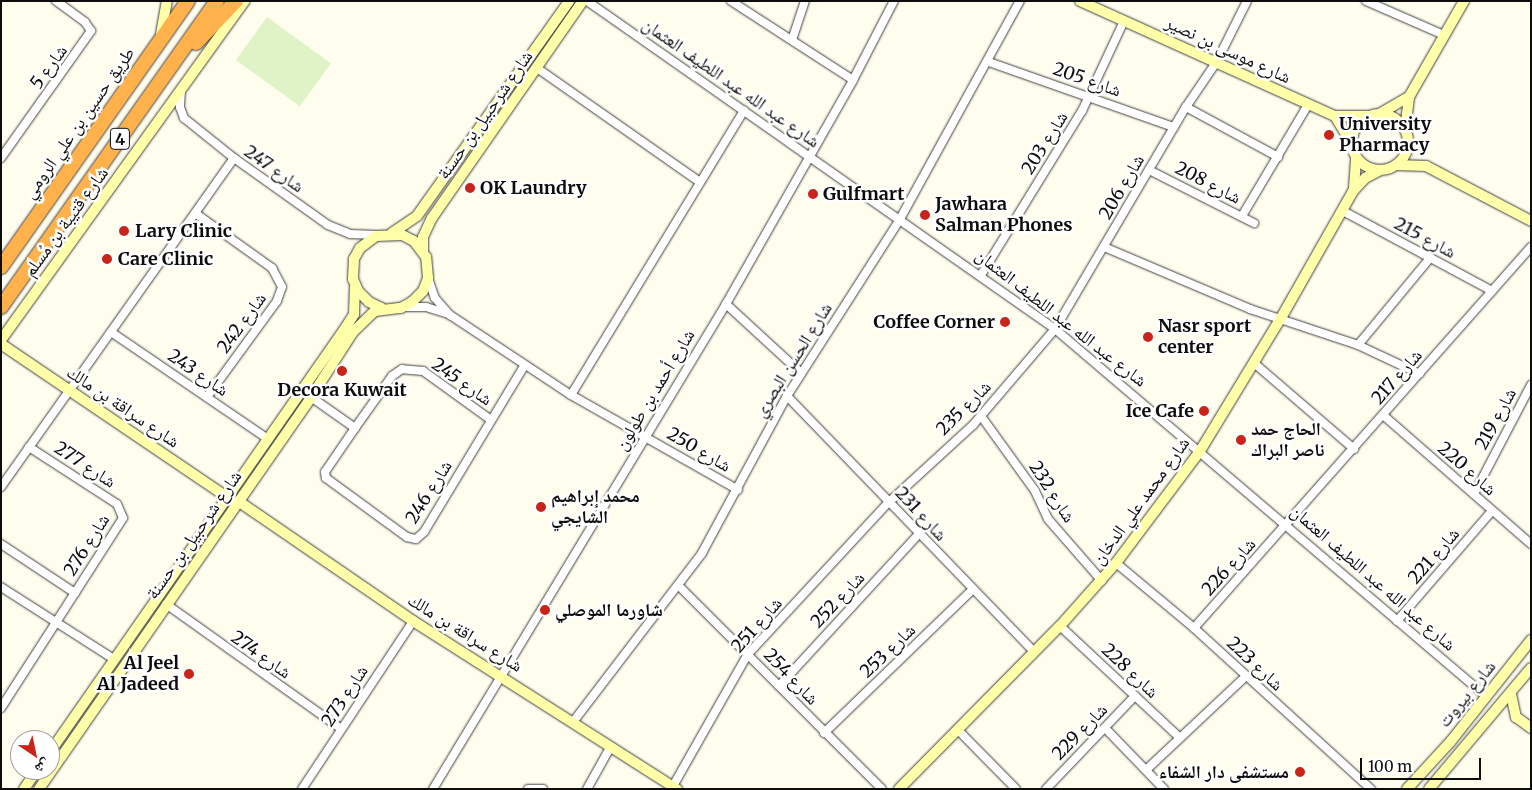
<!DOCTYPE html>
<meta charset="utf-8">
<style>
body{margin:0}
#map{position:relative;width:1532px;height:790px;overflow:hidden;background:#fffdee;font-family:Merriweather,"Noto Naskh Arabic",serif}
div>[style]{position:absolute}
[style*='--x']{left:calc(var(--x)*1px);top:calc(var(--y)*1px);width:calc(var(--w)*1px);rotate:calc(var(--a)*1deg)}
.pitch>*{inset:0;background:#dff3c6;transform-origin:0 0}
.roads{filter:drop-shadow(0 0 1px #404040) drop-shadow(0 0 1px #404040)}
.street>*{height:8px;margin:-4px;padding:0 4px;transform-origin:4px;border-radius:4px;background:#fff}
.secondary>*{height:10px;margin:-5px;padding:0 5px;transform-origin:5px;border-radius:5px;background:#ffffa9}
.secondary>.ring{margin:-5px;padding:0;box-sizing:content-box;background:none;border:10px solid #ffffa9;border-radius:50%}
.highway>*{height:14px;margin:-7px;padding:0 7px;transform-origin:7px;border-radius:7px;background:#ffb14c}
.dots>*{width:14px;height:14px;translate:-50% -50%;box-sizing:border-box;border:2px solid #fff;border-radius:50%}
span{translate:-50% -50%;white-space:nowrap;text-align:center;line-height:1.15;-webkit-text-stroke:5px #fff;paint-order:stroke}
.shield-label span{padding:1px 4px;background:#fff;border:1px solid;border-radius:4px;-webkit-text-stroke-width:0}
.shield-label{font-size:16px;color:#0d0d0d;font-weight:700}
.street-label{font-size:18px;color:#0d0d0d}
.poi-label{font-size:18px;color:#0d0d0d;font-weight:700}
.left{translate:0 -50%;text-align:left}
.right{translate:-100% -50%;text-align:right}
.frame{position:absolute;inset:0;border:2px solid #0d0d0d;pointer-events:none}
.north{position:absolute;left:10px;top:730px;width:50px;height:50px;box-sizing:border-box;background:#fff;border:1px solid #9e9e9e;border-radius:50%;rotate:146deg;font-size:14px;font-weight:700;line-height:20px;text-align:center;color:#0d0d0d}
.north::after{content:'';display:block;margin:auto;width:18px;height:22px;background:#c92419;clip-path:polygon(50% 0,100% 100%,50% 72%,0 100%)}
.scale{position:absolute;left:1360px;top:758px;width:121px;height:22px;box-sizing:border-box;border:2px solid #0d0d0d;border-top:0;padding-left:6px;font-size:15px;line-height:18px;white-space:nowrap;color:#0d0d0d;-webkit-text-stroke:4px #fff;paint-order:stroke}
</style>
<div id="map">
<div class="pitch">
<i style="left:267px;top:17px;width:79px;height:53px;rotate:36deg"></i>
</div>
<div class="roads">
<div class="street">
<i style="--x:587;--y:1;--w:571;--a:35.02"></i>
<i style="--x:1055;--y:329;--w:567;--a:40.43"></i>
<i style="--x:731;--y:1;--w:145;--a:32.9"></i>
<i style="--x:1366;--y:1;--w:85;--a:23.6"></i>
<i style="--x:792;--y:40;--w:41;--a:-71.6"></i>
<i style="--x:989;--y:62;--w:196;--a:19.4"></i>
<i style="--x:537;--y:68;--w:199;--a:35"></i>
<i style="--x:181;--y:91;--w:16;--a:94"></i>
<i style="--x:180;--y:107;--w:12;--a:70"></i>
<i style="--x:184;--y:118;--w:64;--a:38.7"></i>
<i style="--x:234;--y:158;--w:115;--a:35.5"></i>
<i style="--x:328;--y:225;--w:24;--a:22"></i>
<i style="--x:350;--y:234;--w:27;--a:2"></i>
<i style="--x:1186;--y:107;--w:105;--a:28.5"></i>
<i style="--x:1;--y:158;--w:156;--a:-54.7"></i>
<i style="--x:91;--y:31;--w:11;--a:-124"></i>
<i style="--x:85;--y:22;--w:36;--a:-144"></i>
<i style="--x:1149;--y:170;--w:118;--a:26.8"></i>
<i style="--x:1343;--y:211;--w:169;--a:28.2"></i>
<i style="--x:195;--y:213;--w:95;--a:35.5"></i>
<i style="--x:272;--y:268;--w:21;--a:62"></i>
<i style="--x:282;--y:287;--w:15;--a:110"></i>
<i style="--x:277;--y:301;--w:119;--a:126.1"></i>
<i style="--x:1242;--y:216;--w:129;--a:-59.3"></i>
<i style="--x:1104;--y:247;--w:159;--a:23"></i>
<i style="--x:1250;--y:309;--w:114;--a:18.4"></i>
<i style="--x:1358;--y:345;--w:68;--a:25.1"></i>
<i style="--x:981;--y:275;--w:193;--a:-58.4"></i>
<i style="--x:1082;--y:111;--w:99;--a:-65"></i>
<i style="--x:428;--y:278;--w:21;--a:71"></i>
<i style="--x:435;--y:298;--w:23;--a:49"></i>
<i style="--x:450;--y:315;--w:145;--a:33.5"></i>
<i style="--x:571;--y:395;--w:192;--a:29.6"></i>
<i style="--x:726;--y:304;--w:102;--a:42.6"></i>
<i style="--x:406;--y:307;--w:20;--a:0"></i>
<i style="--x:426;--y:307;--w:21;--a:17"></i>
<i style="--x:111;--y:332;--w:190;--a:34.3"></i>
<i style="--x:1358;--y:345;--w:113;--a:-50.4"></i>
<i style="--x:1254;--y:363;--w:132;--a:40.7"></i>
<i style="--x:571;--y:395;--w:333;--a:-58.7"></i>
<i style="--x:787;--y:396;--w:356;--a:46"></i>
<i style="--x:311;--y:397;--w:54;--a:35.2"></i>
<i style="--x:1383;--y:415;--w:196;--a:41.1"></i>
<i style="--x:981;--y:416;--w:92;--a:54.2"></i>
<i style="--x:1035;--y:491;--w:31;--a:65"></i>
<i style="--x:1048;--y:519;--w:82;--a:48.9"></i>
<i style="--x:491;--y:420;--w:84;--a:-144.2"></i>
<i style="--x:423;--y:371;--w:21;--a:-175"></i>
<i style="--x:402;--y:369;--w:12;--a:145"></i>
<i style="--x:392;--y:376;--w:64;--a:125.4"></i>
<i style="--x:355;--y:428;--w:53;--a:124.3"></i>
<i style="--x:325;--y:472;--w:6;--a:81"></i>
<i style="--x:326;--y:478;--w:100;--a:36.1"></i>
<i style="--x:407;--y:537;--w:9;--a:13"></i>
<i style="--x:416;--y:539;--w:11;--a:-41"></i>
<i style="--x:424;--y:532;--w:194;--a:-58.9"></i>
<i style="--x:1;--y:487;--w:403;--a:-54.7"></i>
<i style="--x:1474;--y:494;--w:123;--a:-62.4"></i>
<i style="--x:1;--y:544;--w:89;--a:33.5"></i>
<i style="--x:1116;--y:563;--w:102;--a:39.8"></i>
<i style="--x:1194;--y:628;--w:239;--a:42.3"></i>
<i style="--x:678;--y:585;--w:288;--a:45"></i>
<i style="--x:1;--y:587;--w:135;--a:32.6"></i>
<i style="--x:166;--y:604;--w:215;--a:35.5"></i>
<i style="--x:1397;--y:621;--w:145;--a:-49.2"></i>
<i style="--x:1060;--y:626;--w:164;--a:43"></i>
<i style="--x:1194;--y:628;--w:509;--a:-48.51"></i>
<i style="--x:779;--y:686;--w:207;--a:-47.4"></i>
<i style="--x:1;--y:708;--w:226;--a:-57.3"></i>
<i style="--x:123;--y:518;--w:15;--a:-113"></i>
<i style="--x:117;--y:504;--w:105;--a:-147.1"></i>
<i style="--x:573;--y:722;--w:213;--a:-52.6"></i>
<i style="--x:702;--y:553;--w:179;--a:-61.6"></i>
<i style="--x:787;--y:396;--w:210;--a:-57.4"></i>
<i style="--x:900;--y:219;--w:249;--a:-61.2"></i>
<i style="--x:1105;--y:728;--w:85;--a:46"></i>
<i style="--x:957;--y:729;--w:84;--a:45.5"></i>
<i style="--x:824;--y:733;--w:206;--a:-44"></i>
<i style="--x:1146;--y:770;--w:136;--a:-43.2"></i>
<i style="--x:673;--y:786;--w:152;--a:-60.4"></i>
<i style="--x:748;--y:654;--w:207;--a:-47.2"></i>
<i style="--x:889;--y:502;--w:114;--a:-42.5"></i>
<i style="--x:973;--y:425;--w:126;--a:-49.5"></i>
<i style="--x:1055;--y:329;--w:258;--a:-59.5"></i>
<i style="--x:1186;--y:107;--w:55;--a:-56"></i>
<i style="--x:1217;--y:61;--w:67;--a:-63.4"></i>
<i style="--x:302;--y:789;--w:201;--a:-56.5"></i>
<i style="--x:433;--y:789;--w:567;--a:-58.86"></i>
<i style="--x:726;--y:304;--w:257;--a:-60.4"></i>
<i style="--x:853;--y:80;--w:89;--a:-62.6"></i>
<i style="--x:528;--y:789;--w:15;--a:0"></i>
<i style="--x:587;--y:789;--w:49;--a:-60.8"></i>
<i style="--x:1046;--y:789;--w:129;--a:-46.3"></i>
</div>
<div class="secondary">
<i style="--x:1080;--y:1;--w:280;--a:24.3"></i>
<i style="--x:1335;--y:116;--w:35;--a:0"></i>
<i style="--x:161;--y:34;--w:34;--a:-80"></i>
<i style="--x:1379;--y:114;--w:34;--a:-30"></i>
<i class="ring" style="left:1352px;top:114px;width:46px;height:46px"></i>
<i style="--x:1335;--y:116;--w:31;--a:59"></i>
<i style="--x:1405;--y:130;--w:33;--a:-83"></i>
<i style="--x:1409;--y:97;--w:111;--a:-60.2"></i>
<i style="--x:1396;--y:165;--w:30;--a:2"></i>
<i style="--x:1426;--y:166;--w:119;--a:27.6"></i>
<i style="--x:1354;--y:188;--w:31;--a:-86"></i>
<i style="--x:392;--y:233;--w:30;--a:-34"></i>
<i style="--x:417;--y:216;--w:263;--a:-54.7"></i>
<i style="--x:423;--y:251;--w:14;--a:-90"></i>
<i style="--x:423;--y:237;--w:21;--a:-65"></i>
<i style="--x:432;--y:218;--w:264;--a:-55.2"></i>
<i style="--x:1;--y:340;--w:418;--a:-54.3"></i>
<i style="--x:1;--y:344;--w:273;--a:34.1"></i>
<i style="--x:238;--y:501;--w:212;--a:34.4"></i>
<i style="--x:413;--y:621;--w:313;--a:32.5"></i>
<i style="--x:1511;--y:694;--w:24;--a:78"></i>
<i style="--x:1516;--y:717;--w:19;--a:36"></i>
<i style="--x:50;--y:752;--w:518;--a:-55.14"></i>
<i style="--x:346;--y:327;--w:15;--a:-58"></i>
<i style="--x:354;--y:314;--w:26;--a:-88"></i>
<i style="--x:24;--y:789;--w:23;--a:-56"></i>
<i style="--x:39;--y:789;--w:477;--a:-55.2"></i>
<i style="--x:311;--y:397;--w:77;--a:-57.1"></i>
<i style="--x:353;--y:332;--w:30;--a:-44"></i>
<i style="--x:375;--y:311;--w:26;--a:-7"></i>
<i style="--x:401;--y:308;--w:14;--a:-30"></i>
<i style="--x:413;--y:301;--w:14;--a:-45"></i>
<i style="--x:423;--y:291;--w:14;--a:-69"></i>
<i style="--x:428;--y:278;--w:21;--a:-95"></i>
<i style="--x:426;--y:257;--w:20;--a:-127"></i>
<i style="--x:414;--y:241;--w:13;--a:-153"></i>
<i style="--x:402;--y:235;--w:26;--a:178"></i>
<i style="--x:376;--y:236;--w:20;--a:143"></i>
<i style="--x:360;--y:248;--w:13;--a:119"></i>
<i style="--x:354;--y:259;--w:20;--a:93"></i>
<i style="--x:353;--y:279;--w:13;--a:67"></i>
<i style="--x:358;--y:291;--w:16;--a:45"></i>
<i style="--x:369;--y:302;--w:14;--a:25"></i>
<i style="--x:899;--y:789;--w:229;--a:-45.4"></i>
<i style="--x:1060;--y:626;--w:84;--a:-48.4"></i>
<i style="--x:1116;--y:563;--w:140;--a:-53.1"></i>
<i style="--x:1200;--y:451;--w:156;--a:-58.7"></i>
<i style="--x:1281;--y:318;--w:146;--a:-60.4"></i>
<i style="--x:1353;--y:191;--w:18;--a:-47"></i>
<i style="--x:1365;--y:178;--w:18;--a:-27"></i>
<i style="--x:1407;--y:789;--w:65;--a:-47.5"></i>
<i style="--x:1451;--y:741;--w:129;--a:-51.6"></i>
<i style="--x:1429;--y:789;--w:158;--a:-49.9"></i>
</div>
<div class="highway">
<i style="--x:196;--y:43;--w:58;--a:-46.4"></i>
<i style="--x:1;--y:267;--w:325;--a:-54.9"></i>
<i style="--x:1;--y:307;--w:375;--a:-54.8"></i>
</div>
</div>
<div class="dots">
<i style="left:1329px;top:135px;background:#c92419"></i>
<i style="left:470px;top:188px;background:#c92419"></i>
<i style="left:813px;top:194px;background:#c92419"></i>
<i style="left:925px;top:215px;background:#c92419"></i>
<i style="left:124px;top:231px;background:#c92419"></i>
<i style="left:107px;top:259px;background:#c92419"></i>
<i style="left:1005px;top:322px;background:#c92419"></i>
<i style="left:1148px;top:337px;background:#c92419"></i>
<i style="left:342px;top:371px;background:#c92419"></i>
<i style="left:1204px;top:411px;background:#c92419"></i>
<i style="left:1241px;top:440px;background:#c92419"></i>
<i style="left:541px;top:507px;background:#c92419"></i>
<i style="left:545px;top:610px;background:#c92419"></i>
<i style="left:189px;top:674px;background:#c92419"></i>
<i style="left:1300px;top:772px;background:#c92419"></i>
</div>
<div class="shield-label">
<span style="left:120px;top:139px">4</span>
</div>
<div class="street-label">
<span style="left:1228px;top:50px;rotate:25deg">شارع موسى بن نصير</span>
<span style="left:49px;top:67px;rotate:-54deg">شارع 5</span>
<span style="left:1087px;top:80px;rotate:19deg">شارع 205</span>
<span style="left:731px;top:83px;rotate:35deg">شارع عبد الله عبد اللطيف العثمان</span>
<span style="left:485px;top:115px;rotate:-55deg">شارع شرحبيل بن حسنة</span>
<span style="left:79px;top:123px;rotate:-55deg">طريق حسين بن علي الرومي</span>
<span style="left:1045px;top:143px;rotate:-58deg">شارع 203</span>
<span style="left:274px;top:169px;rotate:35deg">شارع 247</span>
<span style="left:1208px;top:183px;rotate:27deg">شارع 208</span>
<span style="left:1122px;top:187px;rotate:-60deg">شارع 206</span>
<span style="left:66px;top:222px;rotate:-54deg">شارع قتيبة بن مُسلم</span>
<span style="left:1425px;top:238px;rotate:28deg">شارع 215</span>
<span style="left:1061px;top:318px;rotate:38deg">شارع عبد الله عبد اللطيف العثمان</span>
<span style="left:242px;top:323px;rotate:-54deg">شارع 242</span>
<span style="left:793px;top:360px;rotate:-58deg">شارع الحسن البصري</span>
<span style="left:198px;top:373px;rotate:34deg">شارع 243</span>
<span style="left:1397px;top:377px;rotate:-49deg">شارع 217</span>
<span style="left:462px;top:382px;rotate:35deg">شارع 245</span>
<span style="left:655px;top:390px;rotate:-59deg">شارع أحمد بن طولون</span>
<span style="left:123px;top:407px;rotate:34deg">شارع سراقة بن مالك</span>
<span style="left:964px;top:408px;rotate:-45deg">شارع 235</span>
<span style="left:1496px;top:419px;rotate:-62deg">شارع 219</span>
<span style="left:699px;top:450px;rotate:30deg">شارع 250</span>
<span style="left:85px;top:465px;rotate:33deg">شارع 277</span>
<span style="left:1467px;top:469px;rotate:41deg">شارع 220</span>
<span style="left:429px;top:492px;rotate:-58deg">شارع 246</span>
<span style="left:1052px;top:492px;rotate:57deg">شارع 232</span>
<span style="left:1141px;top:501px;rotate:-54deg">شارع محمد علي الدخان</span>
<span style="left:921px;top:514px;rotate:47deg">شارع 231</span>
<span style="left:194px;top:535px;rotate:-55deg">شارع شرحبيل بن حسنة</span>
<span style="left:87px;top:545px;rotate:-58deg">شارع 276</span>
<span style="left:1434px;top:556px;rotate:-49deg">شارع 221</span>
<span style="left:1229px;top:567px;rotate:-48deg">شارع 226</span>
<span style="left:1373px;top:578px;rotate:41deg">شارع عبد الله عبد اللطيف العثمان</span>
<span style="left:838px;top:600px;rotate:-47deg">شارع 252</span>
<span style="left:757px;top:625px;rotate:-49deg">شارع 251</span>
<span style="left:465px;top:633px;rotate:32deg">شارع سراقة بن مالك</span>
<span style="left:888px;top:651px;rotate:-44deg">شارع 253</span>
<span style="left:261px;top:655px;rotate:35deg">شارع 274</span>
<span style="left:1255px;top:664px;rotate:43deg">شارع 223</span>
<span style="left:1130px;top:671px;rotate:43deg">شارع 228</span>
<span style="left:791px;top:677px;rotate:46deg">شارع 254</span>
<span style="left:1467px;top:694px;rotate:-51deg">شارع بيروت</span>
<span style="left:345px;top:696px;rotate:-57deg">شارع 273</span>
<span style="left:1080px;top:732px;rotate:-46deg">شارع 229</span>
</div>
<div class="poi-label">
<span class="left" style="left:1339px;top:135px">University<br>Pharmacy</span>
<span class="left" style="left:480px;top:188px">OK Laundry</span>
<span class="left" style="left:823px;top:194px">Gulfmart</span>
<span class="left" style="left:935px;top:215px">Jawhara<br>Salman Phones</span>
<span class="left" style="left:135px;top:231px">Lary Clinic</span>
<span class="left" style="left:118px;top:259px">Care Clinic</span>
<span class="right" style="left:995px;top:322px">Coffee Corner</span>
<span class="left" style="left:1158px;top:337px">Nasr sport<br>center</span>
<span style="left:342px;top:390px">Decora Kuwait</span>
<span class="right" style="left:1194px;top:411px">Ice Cafe</span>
<span class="left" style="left:1251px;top:440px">الحاج حمد<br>ناصر البراك</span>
<span class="left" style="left:551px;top:507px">محمد إبراهيم<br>الشايجي</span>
<span class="left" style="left:555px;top:610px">شاورما الموصلي</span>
<span class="right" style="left:179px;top:674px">Al Jeel<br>Al Jadeed</span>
<span class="right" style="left:1289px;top:772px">مستشفى دار الشفاء</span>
</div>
<div class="frame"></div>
<div class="north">ش</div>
<div class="scale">100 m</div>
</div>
